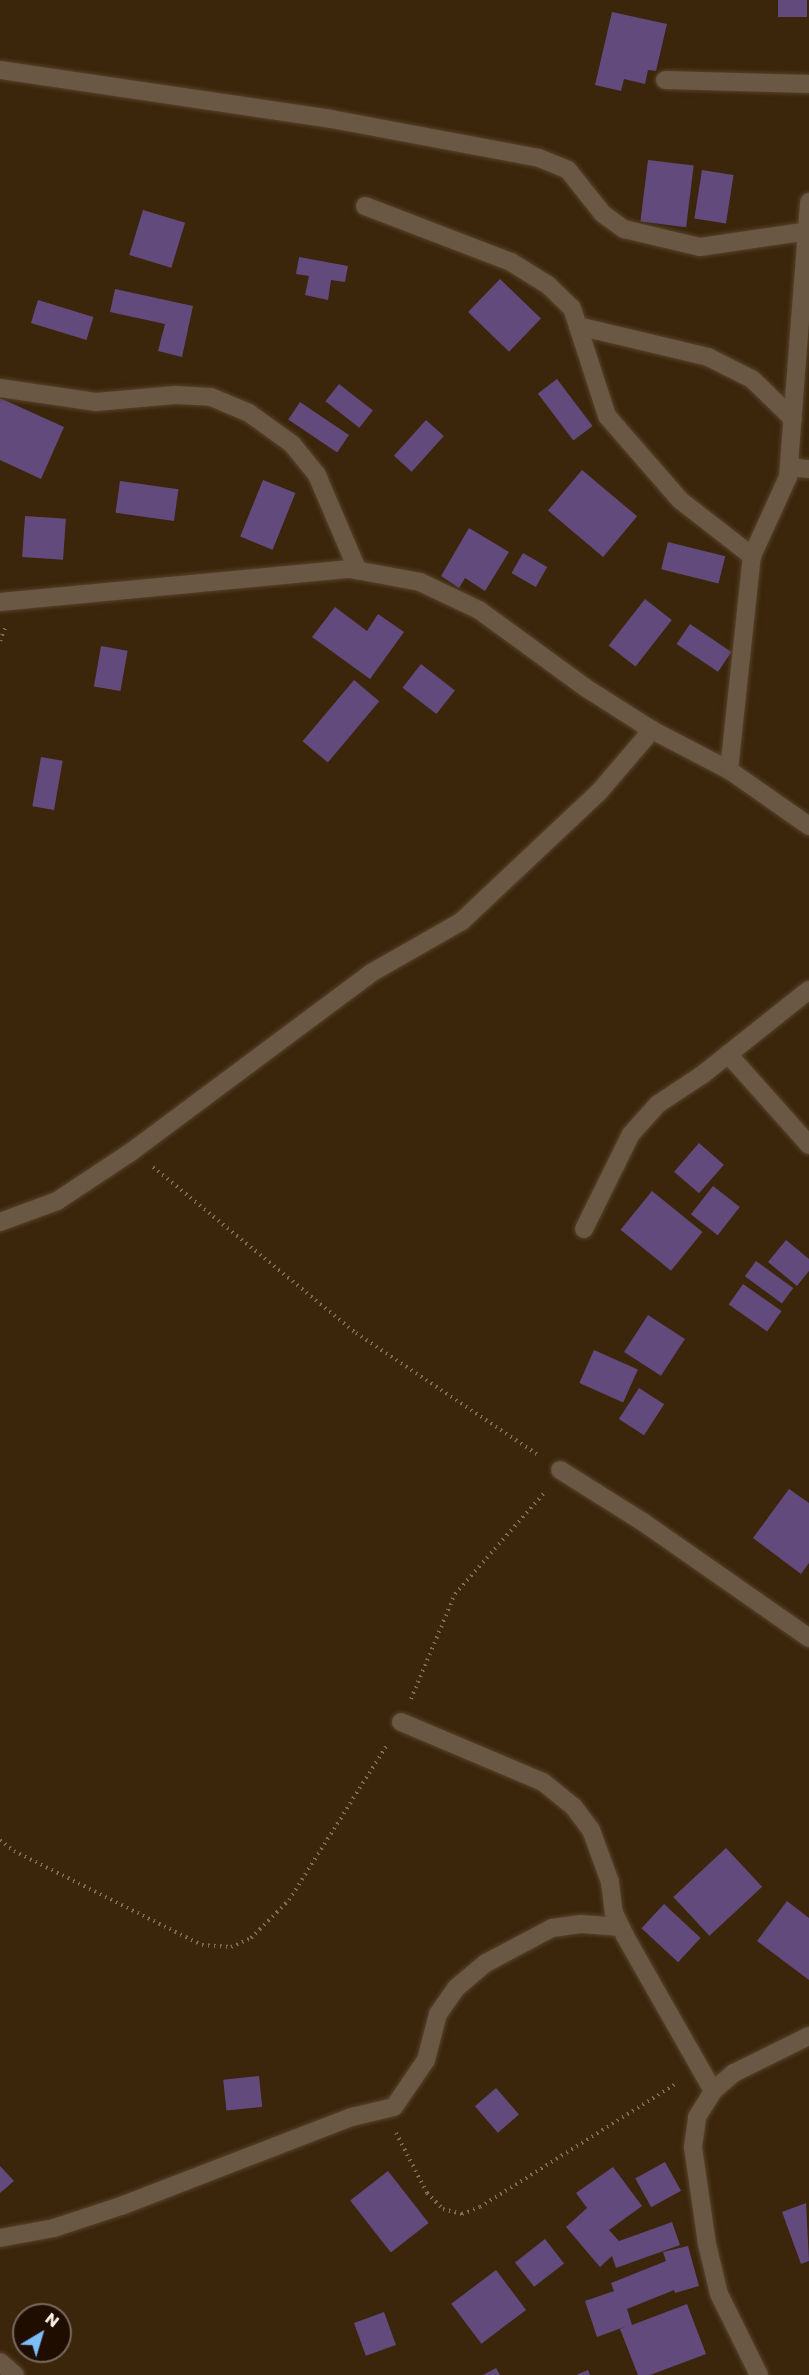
<!DOCTYPE html>
<style>
body{margin:0}
#map{position:relative;width:809px;height:2375px;overflow:hidden;background:#3b250b;font-family:Poppins,sans-serif}
div>[style]{position:absolute}
[style*='--x']{left:calc(var(--x)*1px);top:calc(var(--y)*1px);width:calc(var(--w)*1px);rotate:calc(var(--a)*1deg)}
.building>*{inset:0;background:#634a7d;transform-origin:0 0}
.path>*{height:4px;margin-top:-2px;transform-origin:0;background:repeating-linear-gradient(90deg,#7f6c58 0 1.5px,transparent 0 6px)}
.roads{filter:drop-shadow(0 0 2px #56422a) drop-shadow(0 0 2px #56422a)}
.minor>*{height:18px;margin:-9px;padding:0 9px;transform-origin:9px;border-radius:9px;background:#6a5744}
span{translate:-50% -50%;white-space:nowrap;text-align:center;line-height:1.15;-webkit-text-stroke:4.5px #1f0e00;paint-order:stroke}
.north{position:absolute;left:12px;top:2303px;width:60px;height:60px;box-sizing:border-box;background:#1f0e00;border:2px solid #77695d;border-radius:50%;rotate:38deg;font-size:16px;font-weight:700;line-height:24px;text-align:center;color:#fcf1e8}
.north::after{content:'';display:block;margin:auto;width:21px;height:27px;background:#7bbef8;clip-path:polygon(50% 0,100% 100%,50% 72%,0 100%)}
</style>
<div id="map">
<div class="building">
<i style="left:778px;top:0;width:29px;height:17px"></i>
<i style="clip-path:polygon(612px 12px,667px 24px,656px 71px,648px 70px,645px 84px,624px 79px,621px 91px,595px 85px)"></i>
<i style="left:648px;top:160px;width:46px;height:62px;rotate:7deg"></i>
<i style="left:702px;top:170px;width:32px;height:49px;rotate:9deg"></i>
<i style="left:143px;top:210px;width:44px;height:47px;rotate:17deg"></i>
<i style="clip-path:polygon(299px 257px,348px 266px,345px 282px,331px 280px,328px 300px,305px 295px,309px 276px,296px 274px)"></i>
<i style="left:500px;top:279px;width:57px;height:46px;rotate:44deg"></i>
<i style="clip-path:polygon(115px 289px,193px 306px,182px 357px,158px 351px,165px 324px,110px 312px)"></i>
<i style="left:38px;top:300px;width:58px;height:24px;rotate:17deg"></i>
<i style="left:557px;top:379px;width:59px;height:24px;rotate:53deg"></i>
<i style="left:339px;top:384px;width:43px;height:22px;rotate:38deg"></i>
<i style="clip-path:polygon(0 398px,64px 427px,41px 479px,0 460px)"></i>
<i style="left:300px;top:402px;width:59px;height:21px;rotate:34deg"></i>
<i style="left:426px;top:420px;width:24px;height:48px;rotate:42deg"></i>
<i style="left:582px;top:470px;width:72px;height:53px;rotate:40deg"></i>
<i style="left:263px;top:480px;width:35px;height:61px;rotate:22deg"></i>
<i style="left:120px;top:481px;width:59px;height:32px;rotate:8deg"></i>
<i style="left:25px;top:516px;width:41px;height:41px;rotate:4deg"></i>
<i style="clip-path:polygon(469px 528px,509px 552px,485px 591px,465px 578px,459px 588px,441px 576px)"></i>
<i style="left:668px;top:542px;width:59px;height:28px;rotate:14deg"></i>
<i style="left:523px;top:553px;width:28px;height:23px;rotate:30deg"></i>
<i style="left:645px;top:599px;width:34px;height:59px;rotate:38deg"></i>
<i style="clip-path:polygon(335px 607px,367px 631px,378px 614px,404px 632px,370px 679px,312px 637px)"></i>
<i style="left:690px;top:624px;width:50px;height:24px;rotate:34deg"></i>
<i style="left:101px;top:646px;width:27px;height:41px;rotate:10deg"></i>
<i style="left:421px;top:664px;width:43px;height:30px;rotate:38deg"></i>
<i style="left:354px;top:680px;width:33px;height:80px;rotate:40deg"></i>
<i style="left:41px;top:757px;width:22px;height:50px;rotate:10deg"></i>
<i style="left:699px;top:1143px;width:33px;height:38px;rotate:41deg"></i>
<i style="left:713px;top:1186px;width:34px;height:36px;rotate:38deg"></i>
<i style="left:652px;top:1191px;width:65px;height:50px;rotate:39deg"></i>
<i style="clip-path:polygon(786px 1240px,809px 1259px,809px 1271px,797px 1286px,768px 1262px)"></i>
<i style="left:756px;top:1261px;width:46px;height:19px;rotate:36deg"></i>
<i style="left:743px;top:1284px;width:47px;height:25px;rotate:35deg"></i>
<i style="left:648px;top:1315px;width:44px;height:44px;rotate:33deg"></i>
<i style="left:594px;top:1350px;width:48px;height:36px;rotate:24deg"></i>
<i style="left:639px;top:1388px;width:30px;height:37px;rotate:33deg"></i>
<i style="clip-path:polygon(789px 1489px,809px 1503px,809px 1563px,801px 1574px,753px 1538px)"></i>
<i style="left:726px;top:1848px;width:53px;height:72px;rotate:47deg"></i>
<i style="clip-path:polygon(787px 1901px,809px 1918px,809px 1980px,757px 1941px)"></i>
<i style="left:664px;top:1904px;width:50px;height:33px;rotate:43deg"></i>
<i style="left:259px;top:2076px;width:31px;height:36px;rotate:84deg"></i>
<i style="left:496px;top:2088px;width:35px;height:28px;rotate:49deg"></i>
<i style="left:665px;top:2162px;width:33px;height:34px;rotate:61deg"></i>
<i style="clip-path:polygon(0 2166px,14px 2181px,0 2193px)"></i>
<i style="clip-path:polygon(613px 2167px,642px 2206px,609px 2230px,619px 2241px,672px 2222px,680px 2245px,616px 2268px,612px 2256px,600px 2267px,566px 2227px,587px 2208px,576px 2193px)"></i>
<i style="left:388px;top:2171px;width:66px;height:48px;rotate:52deg"></i>
<i style="clip-path:polygon(806px 2203px,809px 2261px,801px 2264px,782px 2212px)"></i>
<i style="left:545px;top:2239px;width:31px;height:38px;rotate:52deg"></i>
<i style="clip-path:polygon(688px 2246px,699px 2286px,675px 2293px,674px 2290px,627px 2309px,632px 2325px,687px 2304px,706px 2354px,650px 2375px,638px 2375px,620px 2329px,627px 2326px,597px 2337px,585px 2301px,614px 2291px,611px 2283px,666px 2261px,663px 2252px)"></i>
<i style="left:496px;top:2270px;width:50px;height:56px;rotate:53deg"></i>
<i style="left:384px;top:2312px;width:35px;height:32px;rotate:70deg"></i>
<i style="clip-path:polygon(496px 2368px,500px 2375px,483px 2375px)"></i>
<i style="clip-path:polygon(588px 2370px,590px 2375px,576px 2375px)"></i>
</div>
<div class="path">
<i style="--x:0;--y:641;--w:14;--a:-69"></i>
<i style="--x:153;--y:1167;--w:262;--a:39.3"></i>
<i style="--x:356;--y:1333;--w:219;--a:33.8"></i>
<i style="--x:411;--y:1699;--w:114;--a:-67.3"></i>
<i style="--x:455;--y:1594;--w:136;--a:-48.6"></i>
<i style="--x:0;--y:1840;--w:18;--a:38"></i>
<i style="--x:14;--y:1851;--w:210;--a:26.6"></i>
<i style="--x:202;--y:1945;--w:29;--a:4"></i>
<i style="--x:231;--y:1947;--w:22;--a:-24"></i>
<i style="--x:251;--y:1938;--w:54;--a:-45"></i>
<i style="--x:289;--y:1900;--w:183;--a:-57.7"></i>
<i style="--x:396;--y:2133;--w:68;--a:62.7"></i>
<i style="--x:427;--y:2193;--w:23;--a:45"></i>
<i style="--x:443;--y:2209;--w:20;--a:15"></i>
<i style="--x:462;--y:2214;--w:19;--a:-21"></i>
<i style="--x:480;--y:2207;--w:233;--a:-32.2"></i>
</div>
<div class="roads">
<div class="minor">
<i style="--x:0;--y:70;--w:335;--a:8.4"></i>
<i style="--x:331;--y:119;--w:212;--a:10.6"></i>
<i style="--x:539;--y:158;--w:31;--a:22"></i>
<i style="--x:568;--y:170;--w:56;--a:51.5"></i>
<i style="--x:603;--y:214;--w:26;--a:36"></i>
<i style="--x:624;--y:229;--w:78;--a:13.3"></i>
<i style="--x:700;--y:247;--w:109;--a:-8.4"></i>
<i style="--x:665;--y:80;--w:144;--a:1.6"></i>
<i style="--x:365;--y:206;--w:156;--a:21"></i>
<i style="--x:511;--y:262;--w:44;--a:31.9"></i>
<i style="--x:548;--y:285;--w:33;--a:44"></i>
<i style="--x:572;--y:308;--w:114;--a:72"></i>
<i style="--x:607;--y:416;--w:111;--a:49"></i>
<i style="--x:680;--y:500;--w:91;--a:37.9"></i>
<i style="--x:578;--y:326;--w:134;--a:13.4"></i>
<i style="--x:708;--y:357;--w:49;--a:26.6"></i>
<i style="--x:752;--y:379;--w:57;--a:44.3"></i>
<i style="--x:0;--y:388;--w:97;--a:8.3"></i>
<i style="--x:96;--y:402;--w:79;--a:-5.1"></i>
<i style="--x:175;--y:395;--w:36;--a:3"></i>
<i style="--x:211;--y:397;--w:41;--a:22.8"></i>
<i style="--x:249;--y:413;--w:53;--a:35.8"></i>
<i style="--x:292;--y:444;--w:40;--a:51"></i>
<i style="--x:317;--y:475;--w:104;--a:66.9"></i>
<i style="--x:789;--y:467;--w:20;--a:6"></i>
<i style="--x:0;--y:602;--w:352;--a:-5.4"></i>
<i style="--x:350;--y:569;--w:71;--a:10.5"></i>
<i style="--x:420;--y:582;--w:65;--a:25.4"></i>
<i style="--x:479;--y:610;--w:132;--a:36.1"></i>
<i style="--x:586;--y:688;--w:78;--a:32.5"></i>
<i style="--x:652;--y:730;--w:87;--a:27.5"></i>
<i style="--x:729;--y:770;--w:98;--a:35"></i>
<i style="--x:729;--y:770;--w:215;--a:-83.9"></i>
<i style="--x:752;--y:556;--w:87;--a:-65.5"></i>
<i style="--x:788;--y:477;--w:276;--a:-85.6"></i>
<i style="--x:728;--y:1054;--w:122;--a:48.3"></i>
<i style="--x:0;--y:1222;--w:61;--a:-20.2"></i>
<i style="--x:57;--y:1201;--w:89;--a:-33.5"></i>
<i style="--x:131;--y:1152;--w:299;--a:-36.7"></i>
<i style="--x:371;--y:973;--w:105;--a:-29.7"></i>
<i style="--x:462;--y:921;--w:188;--a:-43.3"></i>
<i style="--x:599;--y:792;--w:82;--a:-49.5"></i>
<i style="--x:584;--y:1229;--w:106;--a:-63.7"></i>
<i style="--x:631;--y:1134;--w:40;--a:-48"></i>
<i style="--x:658;--y:1104;--w:53;--a:-33.4"></i>
<i style="--x:702;--y:1075;--w:137;--a:-38.5"></i>
<i style="--x:560;--y:1470;--w:98;--a:32.1"></i>
<i style="--x:643;--y:1522;--w:203;--a:34.9"></i>
<i style="--x:401;--y:1722;--w:154;--a:22.9"></i>
<i style="--x:543;--y:1782;--w:38;--a:39"></i>
<i style="--x:573;--y:1806;--w:30;--a:53"></i>
<i style="--x:591;--y:1830;--w:55;--a:69.9"></i>
<i style="--x:610;--y:1882;--w:31;--a:83"></i>
<i style="--x:614;--y:1913;--w:25;--a:64"></i>
<i style="--x:625;--y:1936;--w:178;--a:60.4"></i>
<i style="--x:0;--y:2238;--w:55;--a:-10.5"></i>
<i style="--x:54;--y:2228;--w:71;--a:-18.2"></i>
<i style="--x:121;--y:2206;--w:248;--a:-21.1"></i>
<i style="--x:352;--y:2117;--w:43;--a:-13.4"></i>
<i style="--x:394;--y:2107;--w:57;--a:-55.8"></i>
<i style="--x:426;--y:2060;--w:48;--a:-75.4"></i>
<i style="--x:438;--y:2014;--w:32;--a:-55"></i>
<i style="--x:456;--y:1988;--w:39;--a:-40"></i>
<i style="--x:486;--y:1963;--w:75;--a:-27.9"></i>
<i style="--x:552;--y:1928;--w:29;--a:-8"></i>
<i style="--x:581;--y:1924;--w:40;--a:4.3"></i>
<i style="--x:0;--y:2362;--w:20;--a:41"></i>
<i style="--x:759;--y:2375;--w:90;--a:-116.3"></i>
<i style="--x:719;--y:2294;--w:51;--a:-103.5"></i>
<i style="--x:707;--y:2244;--w:98;--a:-98.2"></i>
<i style="--x:693;--y:2147;--w:30;--a:-82"></i>
<i style="--x:697;--y:2117;--w:31;--a:-58"></i>
<i style="--x:713;--y:2091;--w:28;--a:-41"></i>
<i style="--x:734;--y:2073;--w:84;--a:-26.3"></i>
</div>
</div>
<div class="north">N</div>
</div>
